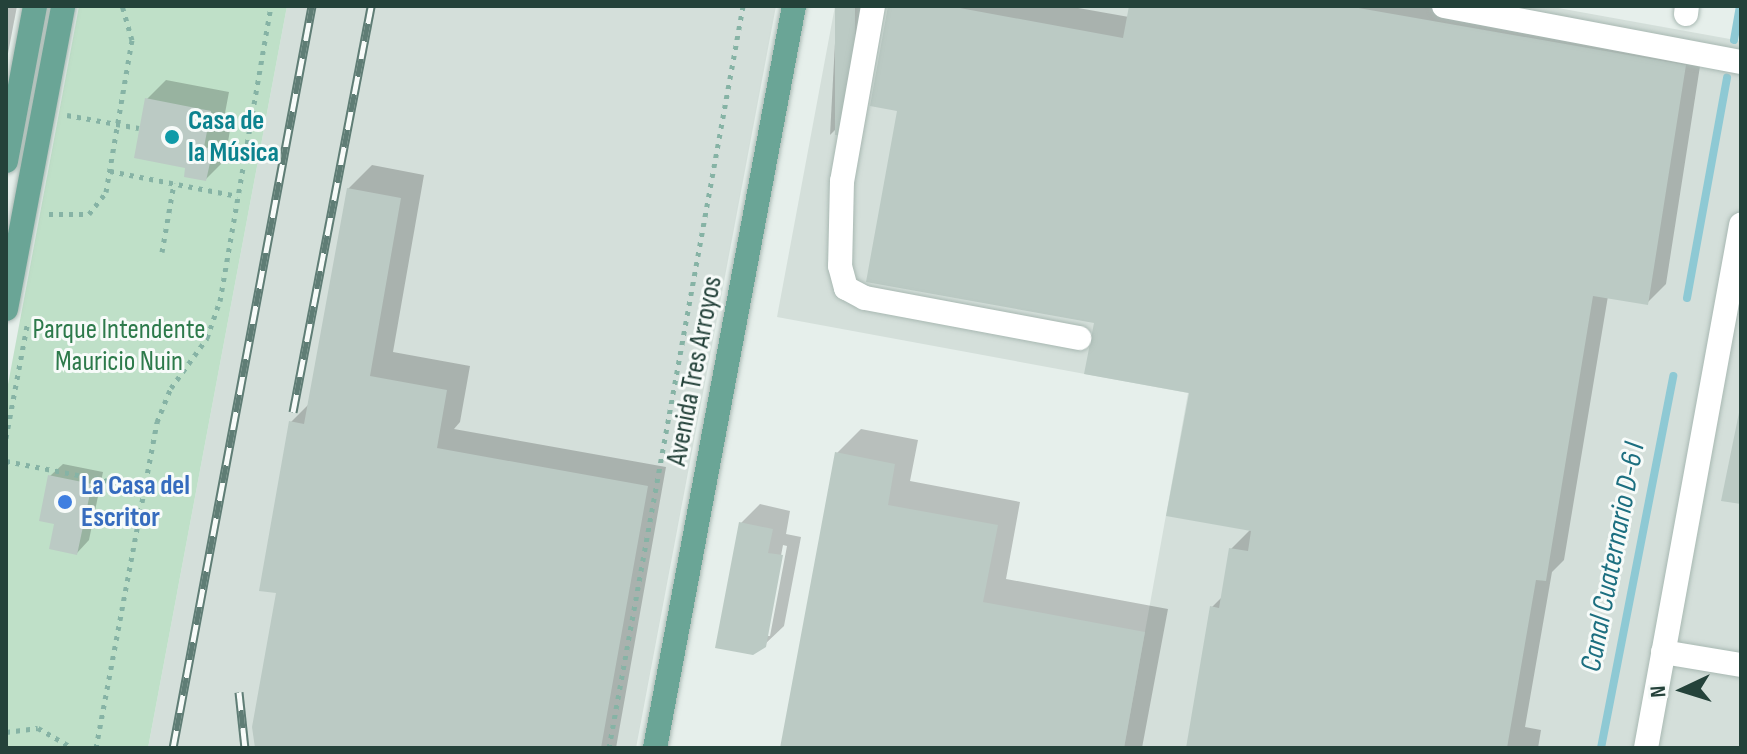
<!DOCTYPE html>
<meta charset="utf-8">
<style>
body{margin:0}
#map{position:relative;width:1747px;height:754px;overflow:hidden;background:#e6efeb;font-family:"Sofia Sans Condensed",sans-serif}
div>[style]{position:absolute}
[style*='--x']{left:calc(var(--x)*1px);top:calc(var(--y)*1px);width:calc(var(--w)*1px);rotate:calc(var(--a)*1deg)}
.built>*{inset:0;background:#d4dfda}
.green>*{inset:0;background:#bfe0c8}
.shadow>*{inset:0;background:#0003}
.stream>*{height:8px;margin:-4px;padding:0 4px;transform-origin:4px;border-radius:4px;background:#8ec9d4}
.building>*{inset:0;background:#bbcac4;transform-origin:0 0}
.path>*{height:5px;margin-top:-2.5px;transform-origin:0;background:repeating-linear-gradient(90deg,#86b3a5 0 4px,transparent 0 10px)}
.roads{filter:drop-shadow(0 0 2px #a8b8b2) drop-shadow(0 0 2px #a8b8b2)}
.minor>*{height:24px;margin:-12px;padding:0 12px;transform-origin:12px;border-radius:12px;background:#fff}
.major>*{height:24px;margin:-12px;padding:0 12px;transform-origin:12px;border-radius:12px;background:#6aa596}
.rail>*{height:9px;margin-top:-4.5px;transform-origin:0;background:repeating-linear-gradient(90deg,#f7fbf9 0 18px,#5f7d75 0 36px);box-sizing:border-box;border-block:2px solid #5f7d75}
.dots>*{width:22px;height:22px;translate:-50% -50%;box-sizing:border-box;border:4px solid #f7fbf9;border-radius:50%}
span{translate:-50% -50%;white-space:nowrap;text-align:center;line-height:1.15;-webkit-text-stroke:6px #f7fbf9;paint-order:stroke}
.culture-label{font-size:28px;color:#0d838f;font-weight:700}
.left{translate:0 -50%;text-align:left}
.park-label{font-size:28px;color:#2d7a4b}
.street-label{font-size:28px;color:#24423a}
.shop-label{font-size:28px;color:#366cbe;font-weight:700}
.water-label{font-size:30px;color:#1c6f80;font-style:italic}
.frame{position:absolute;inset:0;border:8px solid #24423a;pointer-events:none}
.north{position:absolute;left:1643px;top:650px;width:80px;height:80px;-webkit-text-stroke:6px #f7fbf9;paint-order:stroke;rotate:266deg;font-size:22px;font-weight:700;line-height:32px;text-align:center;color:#24423a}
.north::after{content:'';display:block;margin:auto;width:28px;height:36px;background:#24423a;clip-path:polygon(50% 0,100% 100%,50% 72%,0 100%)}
</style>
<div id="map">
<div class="built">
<i style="clip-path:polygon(287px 6px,776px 6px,636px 748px,148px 748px)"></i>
<i style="clip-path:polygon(835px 6px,1547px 6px,1741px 41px,1741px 748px,1124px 748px,1188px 393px,777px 317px)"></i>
</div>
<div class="green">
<i style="clip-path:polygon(79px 6px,287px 6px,148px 748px,6px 748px,6px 395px)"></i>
</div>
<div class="shadow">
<i style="clip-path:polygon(6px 6px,17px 6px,6px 64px)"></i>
<i style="clip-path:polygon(837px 6px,864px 6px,843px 122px,830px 135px)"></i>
<i style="clip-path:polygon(890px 6px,1067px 6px,1129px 17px,1131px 6px,1469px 6px,1703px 47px,1666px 284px,1647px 303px,1608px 296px,1564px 560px,1552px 572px,1525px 727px,1541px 730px,1538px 748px,1188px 748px,1212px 607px,1223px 596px,1231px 549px,1251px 529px,1193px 392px,1096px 322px,900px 109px)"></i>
<i style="clip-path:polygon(166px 80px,229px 92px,222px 129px,230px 130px,225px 160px,206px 179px,147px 99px)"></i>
<i style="clip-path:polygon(372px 165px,424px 175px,393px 352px,470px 366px,460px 422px,454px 429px,666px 467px,616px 748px,257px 748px,278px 592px,291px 422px,310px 403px,348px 189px)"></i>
<i style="clip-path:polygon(861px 429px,918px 440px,910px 481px,1020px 502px,1006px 579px,1168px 609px,1142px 748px,782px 748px,837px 453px)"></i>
<i style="clip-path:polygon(63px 464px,103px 472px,89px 540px,77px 553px,57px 522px,50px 476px)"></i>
<i style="clip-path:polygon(evenodd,760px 504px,790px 511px,786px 534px,801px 537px,784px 626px,764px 645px,741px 523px,760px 504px,783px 545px,787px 546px,770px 636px,766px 636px,783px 545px)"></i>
</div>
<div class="stream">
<i style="--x:1734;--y:40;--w:35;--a:-80"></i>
<i style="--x:1687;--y:298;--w:224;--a:-79.7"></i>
<i style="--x:1601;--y:748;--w:379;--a:-79"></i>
</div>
<div class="building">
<i style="left:835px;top:6px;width:20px;height:129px"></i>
<i style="clip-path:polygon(888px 6px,949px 6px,1123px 38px,1129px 6px,1347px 6px,1686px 65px,1648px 305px,1593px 296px,1546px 581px,1536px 580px,1507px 748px,1186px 748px,1210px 606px,1219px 608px,1229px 548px,1248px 551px,1251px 531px,1166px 516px,1189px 393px,1084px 374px,1094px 323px,866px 282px,897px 111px,870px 106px)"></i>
<i style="clip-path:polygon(145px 98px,211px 111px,204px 147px,213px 149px,206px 181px,184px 177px,185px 168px,134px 158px)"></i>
<i style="clip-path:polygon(347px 188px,401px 198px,370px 376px,447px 390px,437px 448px,648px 486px,601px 748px,255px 748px,252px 727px,276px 593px,259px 591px,289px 421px,304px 424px)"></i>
<i style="clip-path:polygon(1741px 403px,1741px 504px,1721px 501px)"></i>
<i style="clip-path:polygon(835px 452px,895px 464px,888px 505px,998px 525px,983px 602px,1145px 632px,1124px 748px,780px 748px)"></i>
<i style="clip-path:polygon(48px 475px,92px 484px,77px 555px,49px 549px,54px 524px,39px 521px)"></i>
<i style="clip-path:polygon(739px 522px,773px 529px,768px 553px,783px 555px,766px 647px,753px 655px,715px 648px)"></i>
</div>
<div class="path">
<i style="--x:67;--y:115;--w:73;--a:10.2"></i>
<i style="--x:110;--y:171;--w:130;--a:11.1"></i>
<i style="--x:49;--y:214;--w:40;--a:0"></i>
<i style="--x:89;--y:214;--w:28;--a:-52"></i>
<i style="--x:106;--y:192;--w:154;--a:-80.3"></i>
<i style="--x:132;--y:40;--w:35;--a:-106"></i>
<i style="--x:162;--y:252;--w:70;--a:-80.1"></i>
<i style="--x:6;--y:438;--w:119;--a:-79.4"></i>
<i style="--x:6;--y:461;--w:142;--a:11"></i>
<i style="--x:6;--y:732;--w:32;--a:-7"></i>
<i style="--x:38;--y:728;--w:40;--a:29.7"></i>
<i style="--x:96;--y:748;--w:332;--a:-79.4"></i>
<i style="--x:157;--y:422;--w:37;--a:-68"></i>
<i style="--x:171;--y:388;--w:62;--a:-54.2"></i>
<i style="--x:207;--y:338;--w:39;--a:-71"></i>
<i style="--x:220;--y:301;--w:299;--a:-80.2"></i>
<i style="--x:609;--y:748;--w:754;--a:-79.76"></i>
</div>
<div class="roads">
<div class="minor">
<i style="--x:873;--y:6;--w:178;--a:100"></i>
<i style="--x:842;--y:181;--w:85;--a:91.3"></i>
<i style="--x:840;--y:266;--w:23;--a:75"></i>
<i style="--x:846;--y:288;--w:21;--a:28"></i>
<i style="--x:865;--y:298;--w:218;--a:10.6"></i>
<i style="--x:1444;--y:6;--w:302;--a:10.7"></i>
<i style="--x:1686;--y:14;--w:8;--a:-83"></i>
<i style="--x:1663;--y:652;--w:79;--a:9.5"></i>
<i style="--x:1646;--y:748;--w:532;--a:-79.7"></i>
</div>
<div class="major">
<i style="--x:6;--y:161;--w:158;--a:-79.4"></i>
<i style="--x:6;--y:309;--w:308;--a:-79.3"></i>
<i style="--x:655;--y:748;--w:755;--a:-79.39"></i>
</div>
</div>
<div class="rail">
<i style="--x:293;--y:412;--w:413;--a:-79.1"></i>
<i style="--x:239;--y:692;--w:56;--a:83.9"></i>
<i style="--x:173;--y:748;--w:755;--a:-79.39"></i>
</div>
<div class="dots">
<i style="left:172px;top:137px;background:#0f9aa8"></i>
<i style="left:65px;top:502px;background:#3f7fe0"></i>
</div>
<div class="culture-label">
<span class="left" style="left:188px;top:137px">Casa de<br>la Música</span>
</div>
<div class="park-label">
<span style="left:119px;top:346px">Parque Intendente<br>Mauricio Nuin</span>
</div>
<div class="street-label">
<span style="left:695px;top:371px;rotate:-79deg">Avenida Tres Arroyos</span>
</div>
<div class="shop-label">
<span class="left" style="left:81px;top:502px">La Casa del<br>Escritor</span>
</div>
<div class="water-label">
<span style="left:1613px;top:557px;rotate:-79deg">Canal Cuaternario D-6 I</span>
</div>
<div class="frame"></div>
<div class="north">N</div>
</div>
